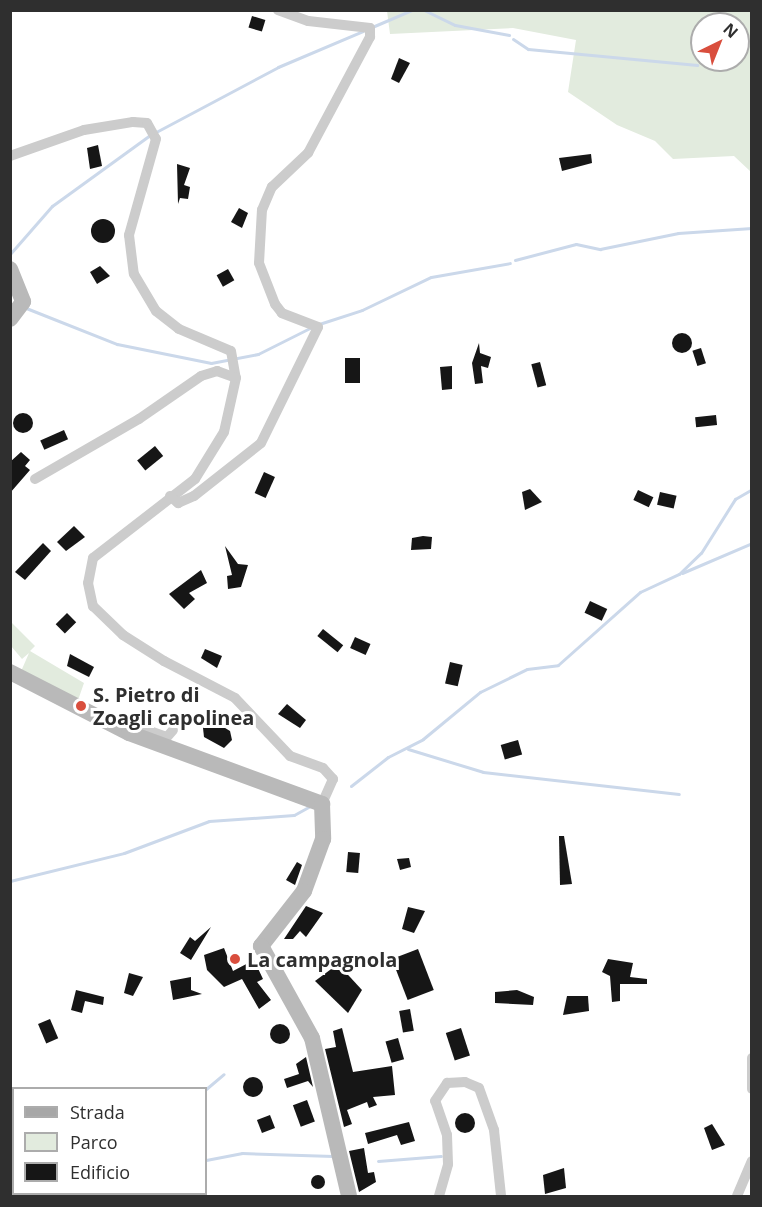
<!DOCTYPE html>
<style>
body{margin:0}
#map{position:relative;width:762px;height:1207px;overflow:hidden;background:#fff;font-family:"Open Sans",sans-serif}
div>[style]{position:absolute}
[style*='--x']{left:calc(var(--x)*1px);top:calc(var(--y)*1px);width:calc(var(--w)*1px);rotate:calc(var(--a)*1deg)}
.green>*{inset:0;background:#e2ebde}
.stream>*{height:3px;margin:-1.5px;padding:0 1.5px;transform-origin:1.5px;border-radius:1.5px;background:#cbd8ea}
.building>*{inset:0;background:#161616;transform-origin:0 0}
.round{border-radius:50%}
.street>*{height:10px;margin:-5px;padding:0 5px;transform-origin:5px;border-radius:5px;background:#ccc}
.secondary>*{height:16px;margin:-8px;padding:0 8px;transform-origin:8px;border-radius:8px;background:#b9b9b9}
.primary>*{height:18px;margin:-9px;padding:0 9px;transform-origin:9px;border-radius:9px;background:#a7a7a7}
.dots>*{width:16px;height:16px;translate:-50% -50%;box-sizing:border-box;border:3px solid #fff;border-radius:50%}
span{translate:-50% -50%;white-space:nowrap;text-align:center;line-height:1.15;-webkit-text-stroke:6px #fff;paint-order:stroke}
.poi-label{font-size:20px;color:#2f2f2f;font-weight:700}
.left{translate:0 -50%;text-align:left}
.frame{position:absolute;inset:0;border:12px solid #2f2f2f;pointer-events:none}
.legend{position:absolute;left:12px;top:1087px;width:195px;height:108px;box-sizing:border-box;background:#fff;border:2px solid #acacac;margin:0;padding:8px 10px;list-style:none;font-size:18px;color:#2f2f2f}
.legend li{display:flex;align-items:center;gap:12px;height:30px}
.legend b{width:30px;border:2px solid #acacac}
.north{position:absolute;left:690px;top:12px;width:60px;height:60px;box-sizing:border-box;background:#fff;border:2px solid #acacac;border-radius:50%;rotate:43deg;font-size:16px;font-weight:700;line-height:24px;text-align:center;color:#2f2f2f}
.north::after{content:'';display:block;margin:auto;width:21px;height:27px;background:#d94e3d;clip-path:polygon(50% 0,100% 100%,50% 72%,0 100%)}
</style>
<div id="map">
<div class="green">
<i style="clip-path:polygon(evenodd,387px 11px,751px 11px,751px 172px,734px 156px,673px 159px,655px 141px,617px 125px,568px 92px,576px 40px,513px 28px,390px 34px,387px 11px,702px 24px,738px 24px,738px 60px,702px 60px,702px 24px)"></i>
<i style="clip-path:polygon(11px 622px,35px 646px,30px 651px,84px 683px,76px 706px,19px 676px,29px 653px,22px 659px,11px 646px)"></i>
</div>
<div class="stream">
<i style="--x:424;--y:10;--w:34;--a:26"></i>
<i style="--x:455;--y:25;--w:55;--a:10.5"></i>
<i style="--x:372;--y:27;--w:43;--a:-23"></i>
<i style="--x:513;--y:39;--w:18;--a:34"></i>
<i style="--x:528;--y:49;--w:170;--a:5.4"></i>
<i style="--x:156;--y:132;--w:138;--a:-28"></i>
<i style="--x:278;--y:67;--w:92;--a:-23"></i>
<i style="--x:10;--y:254;--w:64;--a:-48.8"></i>
<i style="--x:52;--y:206;--w:121;--a:-35.9"></i>
<i style="--x:515;--y:260;--w:63;--a:-14.7"></i>
<i style="--x:576;--y:244;--w:25;--a:12"></i>
<i style="--x:600;--y:249;--w:80;--a:-11.6"></i>
<i style="--x:678;--y:233;--w:74;--a:-3.9"></i>
<i style="--x:26;--y:308;--w:98;--a:21.6"></i>
<i style="--x:117;--y:344;--w:96;--a:11.4"></i>
<i style="--x:211;--y:363;--w:48;--a:-10.8"></i>
<i style="--x:258;--y:354;--w:58;--a:-26.6"></i>
<i style="--x:319;--y:324;--w:45;--a:-18"></i>
<i style="--x:362;--y:310;--w:76;--a:-25.6"></i>
<i style="--x:431;--y:277;--w:80;--a:-10"></i>
<i style="--x:682;--y:573;--w:76;--a:-23.2"></i>
<i style="--x:408;--y:749;--w:78;--a:17"></i>
<i style="--x:483;--y:772;--w:197;--a:6.4"></i>
<i style="--x:351;--y:786;--w:47;--a:-38.1"></i>
<i style="--x:388;--y:757;--w:39;--a:-27"></i>
<i style="--x:423;--y:739;--w:74;--a:-39.5"></i>
<i style="--x:480;--y:692;--w:52;--a:-26.1"></i>
<i style="--x:527;--y:669;--w:31;--a:-7"></i>
<i style="--x:558;--y:665;--w:110;--a:-41.7"></i>
<i style="--x:640;--y:592;--w:43;--a:-24.8"></i>
<i style="--x:679;--y:574;--w:30;--a:-44"></i>
<i style="--x:701;--y:553;--w:64;--a:-57.8"></i>
<i style="--x:735;--y:499;--w:20;--a:-30"></i>
<i style="--x:10;--y:881;--w:117;--a:-13.8"></i>
<i style="--x:124;--y:853;--w:91;--a:-20.6"></i>
<i style="--x:209;--y:821;--w:85;--a:-4"></i>
<i style="--x:294;--y:815;--w:18;--a:-29"></i>
<i style="--x:206;--y:1089;--w:23;--a:-40"></i>
<i style="--x:206;--y:1160;--w:37;--a:-11"></i>
<i style="--x:242;--y:1153;--w:91;--a:1.9"></i>
<i style="--x:378;--y:1161;--w:63;--a:-4.5"></i>
<i style="--x:44;--y:1196;--w:6;--a:-18"></i>
</div>
<div class="building">
<i style="left:252px;top:16px;width:14px;height:12px;rotate:17deg"></i>
<i style="clip-path:polygon(399px 58px,410px 63px,399px 83px,391px 79px)"></i>
<i style="clip-path:polygon(98px 145px,102px 166px,90px 169px,87px 148px)"></i>
<i style="clip-path:polygon(591px 154px,592px 163px,562px 171px,559px 158px)"></i>
<i style="clip-path:polygon(177px 164px,190px 168px,184px 185px,190px 187px,188px 199px,180px 198px,178px 204px)"></i>
<i style="clip-path:polygon(239px 208px,248px 213px,242px 228px,231px 222px)"></i>
<i class="round" style="left:91px;top:219px;width:24px;height:24px"></i>
<i style="clip-path:polygon(100px 266px,110px 276px,97px 284px,90px 272px)"></i>
<i style="left:228px;top:269px;width:13px;height:13px;rotate:61deg"></i>
<i class="round" style="left:672px;top:333px;width:20px;height:20px"></i>
<i style="clip-path:polygon(479px 343px,480px 353px,491px 357px,488px 368px,481px 366px,483px 383px,475px 384px,472px 363px)"></i>
<i style="left:701px;top:348px;width:16px;height:9px;rotate:72deg"></i>
<i style="left:345px;top:358px;width:15px;height:25px"></i>
<i style="left:540px;top:362px;width:24px;height:9px;rotate:75deg"></i>
<i style="clip-path:polygon(452px 366px,452px 389px,442px 390px,440px 367px)"></i>
<i class="round" style="left:13px;top:413px;width:20px;height:20px"></i>
<i style="left:716px;top:415px;width:10px;height:21px;rotate:84deg"></i>
<i style="left:64px;top:430px;width:10px;height:26px;rotate:66deg"></i>
<i style="left:155px;top:446px;width:13px;height:23px;rotate:51deg"></i>
<i style="clip-path:polygon(21px 452px,30px 460px,25px 466px,30px 470px,10px 493px,10px 462px)"></i>
<i style="left:264px;top:472px;width:12px;height:23px;rotate:24deg"></i>
<i style="clip-path:polygon(530px 489px,542px 502px,525px 510px,522px 492px)"></i>
<i style="left:638px;top:490px;width:17px;height:11px;rotate:25deg"></i>
<i style="left:660px;top:492px;width:17px;height:13px;rotate:13deg"></i>
<i style="clip-path:polygon(74px 526px,85px 537px,66px 551px,57px 542px)"></i>
<i style="clip-path:polygon(423px 536px,432px 537px,431px 549px,411px 550px,412px 538px)"></i>
<i style="clip-path:polygon(43px 543px,51px 551px,25px 580px,15px 572px)"></i>
<i style="clip-path:polygon(225px 546px,238px 564px,248px 565px,241px 587px,228px 589px,227px 576px,232px 575px)"></i>
<i style="clip-path:polygon(201px 570px,207px 583px,189px 593px,195px 599px,184px 609px,169px 594px)"></i>
<i style="left:590px;top:601px;width:19px;height:13px;rotate:25deg"></i>
<i style="left:67px;top:613px;width:13px;height:16px;rotate:45deg"></i>
<i style="left:323px;top:629px;width:26px;height:9px;rotate:39deg"></i>
<i style="left:355px;top:637px;width:17px;height:12px;rotate:24deg"></i>
<i style="clip-path:polygon(205px 649px,222px 656px,217px 668px,201px 658px)"></i>
<i style="clip-path:polygon(70px 654px,94px 667px,89px 677px,67px 666px)"></i>
<i style="left:450px;top:662px;width:13px;height:22px;rotate:13deg"></i>
<i style="clip-path:polygon(287px 704px,306px 720px,300px 728px,278px 714px)"></i>
<i style="clip-path:polygon(217px 723px,230px 731px,232px 740px,224px 748px,204px 737px,203px 728px)"></i>
<i style="left:518px;top:740px;width:15px;height:18px;rotate:74deg"></i>
<i style="clip-path:polygon(559px 836px,564px 836px,572px 884px,560px 885px)"></i>
<i style="left:348px;top:852px;width:12px;height:20px;rotate:5deg"></i>
<i style="clip-path:polygon(409px 858px,411px 867px,400px 870px,397px 859px)"></i>
<i style="clip-path:polygon(297px 862px,302px 865px,295px 885px,286px 880px)"></i>
<i style="clip-path:polygon(306px 906px,323px 913px,306px 937px,300px 931px,293px 939px,284px 939px)"></i>
<i style="clip-path:polygon(408px 907px,425px 911px,414px 933px,402px 929px)"></i>
<i style="clip-path:polygon(211px 927px,191px 960px,180px 953px,190px 937px,195px 941px)"></i>
<i style="clip-path:polygon(224px 948px,233px 971px,254px 960px,263px 979px,257px 982px,271px 1000px,259px 1009px,242px 979px,224px 987px,207px 970px,204px 955px)"></i>
<i style="left:418px;top:949px;width:44px;height:28px;rotate:69deg"></i>
<i style="clip-path:polygon(608px 959px,633px 963px,630px 977px,647px 979px,647px 984px,620px 984px,620px 1001px,612px 1002px,610px 976px,602px 972px)"></i>
<i style="clip-path:polygon(338px 964px,362px 990px,348px 1013px,315px 981px)"></i>
<i style="clip-path:polygon(129px 973px,143px 977px,133px 996px,124px 993px)"></i>
<i style="clip-path:polygon(191px 977px,191px 990px,202px 994px,173px 1000px,170px 981px)"></i>
<i style="clip-path:polygon(76px 990px,104px 997px,103px 1005px,85px 1001px,82px 1013px,71px 1010px)"></i>
<i style="clip-path:polygon(517px 990px,534px 997px,533px 1005px,495px 1003px,495px 992px)"></i>
<i style="clip-path:polygon(567px 996px,588px 996px,589px 1011px,563px 1015px)"></i>
<i style="left:410px;top:1009px;width:22px;height:11px;rotate:80deg"></i>
<i style="left:50px;top:1019px;width:21px;height:13px;rotate:67deg"></i>
<i class="round" style="left:270px;top:1024px;width:20px;height:20px"></i>
<i style="clip-path:polygon(342px 1028px,353px 1072px,392px 1066px,395px 1095px,373px 1097px,377px 1105px,369px 1108px,367px 1102px,347px 1110px,352px 1124px,344px 1127px,325px 1049px,336px 1047px,333px 1031px)"></i>
<i style="left:461px;top:1028px;width:29px;height:16px;rotate:72deg"></i>
<i style="left:398px;top:1038px;width:22px;height:13px;rotate:74deg"></i>
<i style="clip-path:polygon(306px 1057px,313px 1087px,308px 1081px,287px 1088px,284px 1079px,299px 1074px,296px 1064px)"></i>
<i class="round" style="left:243px;top:1077px;width:20px;height:20px"></i>
<i style="left:307px;top:1100px;width:23px;height:15px;rotate:70deg"></i>
<i class="round" style="left:455px;top:1113px;width:20px;height:20px"></i>
<i style="left:270px;top:1115px;width:14px;height:14px;rotate:69deg"></i>
<i style="clip-path:polygon(409px 1122px,415px 1141px,401px 1145px,397px 1135px,368px 1144px,365px 1133px)"></i>
<i style="clip-path:polygon(712px 1124px,725px 1145px,712px 1150px,704px 1128px)"></i>
<i style="clip-path:polygon(364px 1148px,368px 1173px,374px 1172px,376px 1182px,359px 1192px,349px 1151px)"></i>
<i style="clip-path:polygon(564px 1168px,566px 1188px,545px 1194px,543px 1175px)"></i>
<i class="round" style="left:311px;top:1175px;width:14px;height:14px"></i>
</div>
<div class="street">
<i style="--x:10;--y:156;--w:78;--a:-19.4"></i>
<i style="--x:84;--y:130;--w:50;--a:-9.3"></i>
<i style="--x:133;--y:122;--w:14;--a:4"></i>
<i style="--x:147;--y:123;--w:18;--a:61"></i>
<i style="--x:156;--y:139;--w:100;--a:105.7"></i>
<i style="--x:129;--y:235;--w:39;--a:83"></i>
<i style="--x:134;--y:274;--w:43;--a:59.3"></i>
<i style="--x:156;--y:311;--w:29;--a:38"></i>
<i style="--x:179;--y:329;--w:56;--a:22.9"></i>
<i style="--x:231;--y:351;--w:27;--a:80"></i>
<i style="--x:236;--y:378;--w:55;--a:102.5"></i>
<i style="--x:224;--y:432;--w:55;--a:121.7"></i>
<i style="--x:195;--y:479;--w:129;--a:142.2"></i>
<i style="--x:93;--y:558;--w:25;--a:101"></i>
<i style="--x:88;--y:583;--w:24;--a:78"></i>
<i style="--x:93;--y:606;--w:42;--a:44"></i>
<i style="--x:123;--y:635;--w:49;--a:32.4"></i>
<i style="--x:164;--y:661;--w:80;--a:27.5"></i>
<i style="--x:235;--y:698;--w:80;--a:46.5"></i>
<i style="--x:290;--y:756;--w:35;--a:20"></i>
<i style="--x:323;--y:768;--w:15;--a:48"></i>
<i style="--x:333;--y:779;--w:27;--a:114"></i>
<i style="--x:35;--y:479;--w:120;--a:-30"></i>
<i style="--x:139;--y:419;--w:75;--a:-34.7"></i>
<i style="--x:201;--y:376;--w:17;--a:-17"></i>
<i style="--x:217;--y:371;--w:20;--a:20"></i>
<i style="--x:170;--y:496;--w:11;--a:41"></i>
<i style="--x:178;--y:503;--w:17;--a:-24"></i>
<i style="--x:194;--y:496;--w:85;--a:-38.3"></i>
<i style="--x:261;--y:443;--w:129;--a:-63.8"></i>
<i style="--x:318;--y:327;--w:39;--a:-159"></i>
<i style="--x:282;--y:313;--w:11;--a:-128"></i>
<i style="--x:275;--y:304;--w:44;--a:-111.3"></i>
<i style="--x:259;--y:263;--w:53;--a:-86.8"></i>
<i style="--x:262;--y:210;--w:25;--a:-67"></i>
<i style="--x:272;--y:187;--w:50;--a:-43.4"></i>
<i style="--x:308;--y:153;--w:132;--a:-61.9"></i>
<i style="--x:370;--y:37;--w:9;--a:-90"></i>
<i style="--x:370;--y:28;--w:62;--a:-173.6"></i>
<i style="--x:308;--y:21;--w:32;--a:-160"></i>
<i style="--x:115;--y:726;--w:12;--a:-14"></i>
<i style="--x:127;--y:723;--w:42;--a:19.3"></i>
<i style="--x:167;--y:737;--w:9;--a:-49"></i>
<i style="--x:752;--y:1058;--w:31;--a:90"></i>
<i style="--x:439;--y:1196;--w:33;--a:-74"></i>
<i style="--x:448;--y:1164;--w:29;--a:-92"></i>
<i style="--x:447;--y:1135;--w:36;--a:-109"></i>
<i style="--x:435;--y:1101;--w:22;--a:-56"></i>
<i style="--x:447;--y:1083;--w:18;--a:-3"></i>
<i style="--x:465;--y:1082;--w:15;--a:23"></i>
<i style="--x:479;--y:1088;--w:45;--a:70.3"></i>
<i style="--x:494;--y:1130;--w:66;--a:83.9"></i>
<i style="--x:737;--y:1196;--w:38;--a:-67"></i>
</div>
<div class="secondary">
<i style="--x:10;--y:269;--w:35;--a:68"></i>
<i style="--x:23;--y:302;--w:21;--a:127"></i>
<i style="--x:10;--y:672;--w:134;--a:27.1"></i>
<i style="--x:129;--y:733;--w:206;--a:20.2"></i>
<i style="--x:322;--y:804;--w:35;--a:88"></i>
<i style="--x:323;--y:839;--w:55;--a:110.1"></i>
<i style="--x:304;--y:891;--w:70;--a:128"></i>
<i style="--x:261;--y:946;--w:105;--a:61"></i>
<i style="--x:312;--y:1038;--w:162;--a:76.8"></i>
</div>
<div class="primary">
<i style="--x:10;--y:1141;--w:4;--a:0"></i>
<i style="--x:99;--y:1196;--w:2;--a:-63"></i>
</div>
<div class="dots">
<i style="left:81px;top:706px;background:#d94e3d"></i>
<i style="left:235px;top:959px;background:#d94e3d"></i>
</div>
<div class="poi-label">
<span class="left" style="left:93px;top:706px">S. Pietro di<br>Zoagli capolinea</span>
<span class="left" style="left:247px;top:959px">La campagnola</span>
</div>
<div class="frame"></div>
<ul class="legend">
<li><b style="height:8px;background:#a7a7a7"></b>Strada</li>
<li><b style="height:16px;background:#e2ebde"></b>Parco</li>
<li><b style="height:16px;background:#161616"></b>Edificio</li>
</ul>
<div class="north">N</div>
</div>
